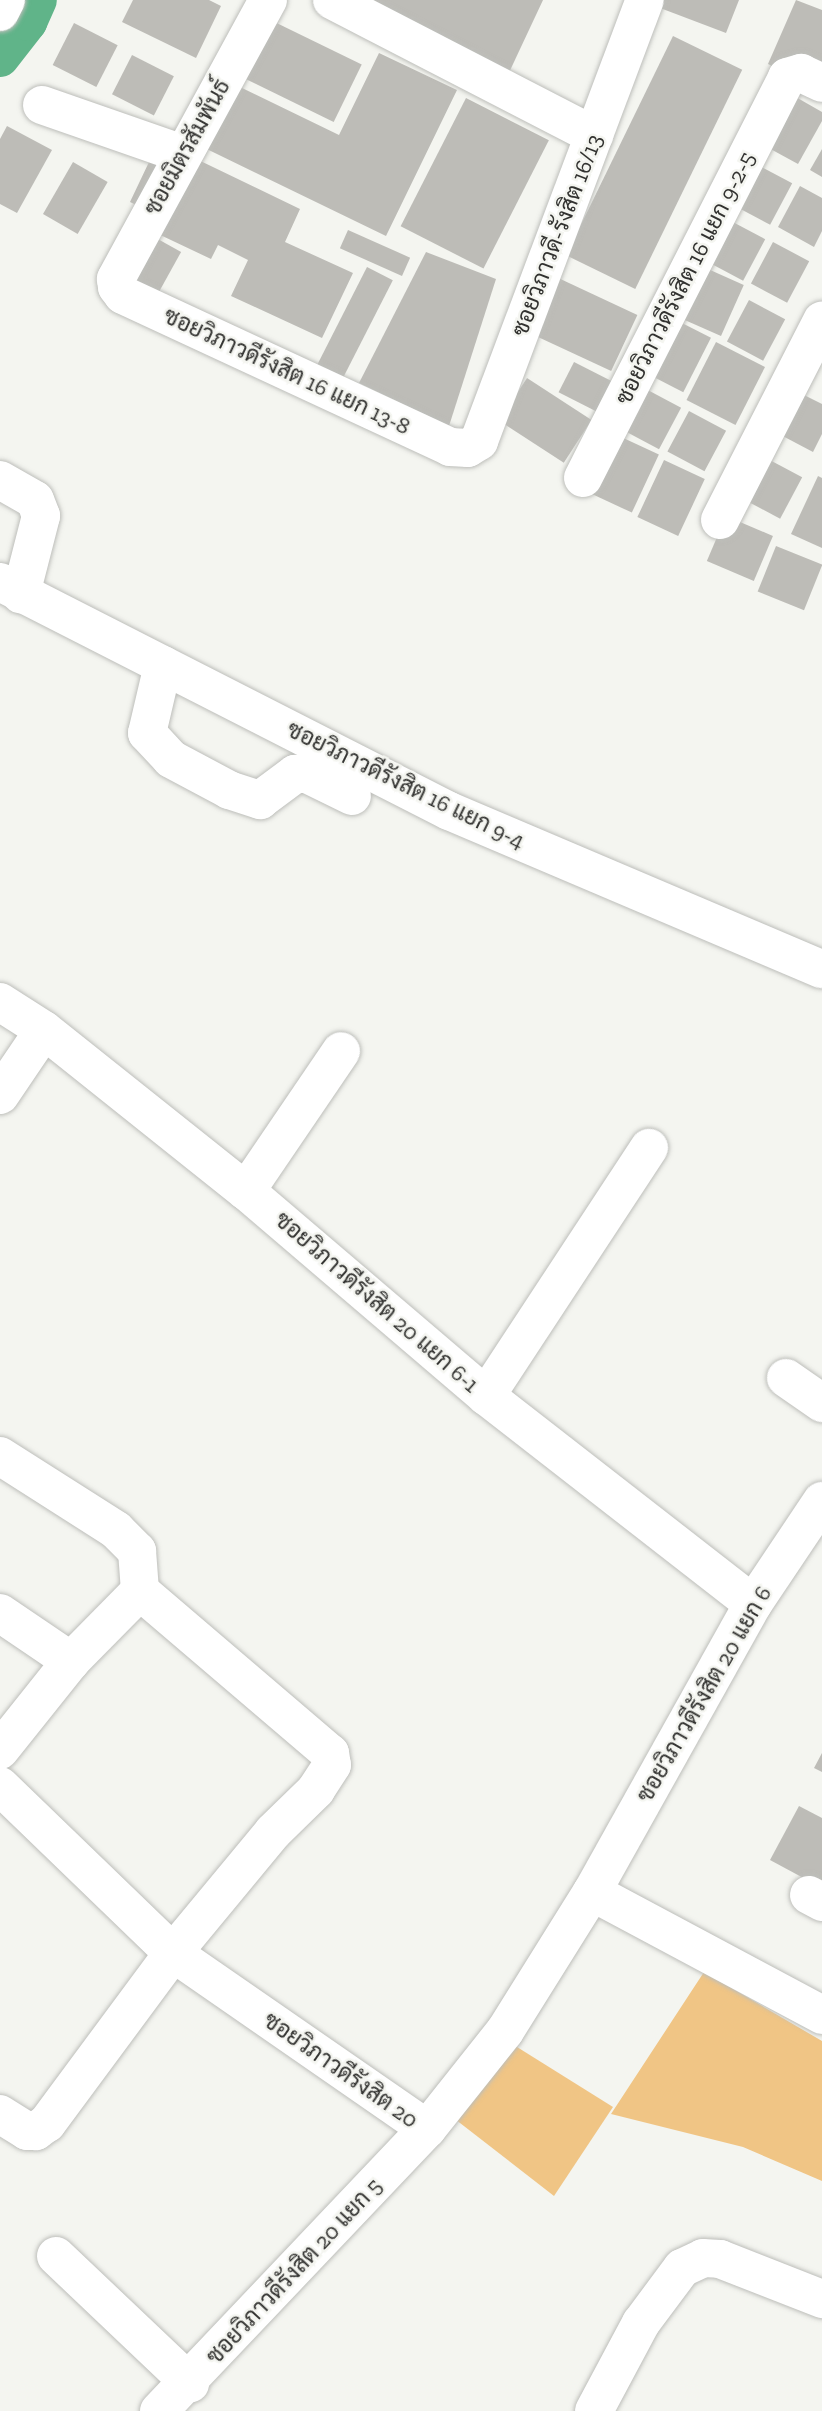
<!DOCTYPE html>
<meta charset="utf-8">
<style>
body{margin:0}
#map{position:relative;width:822px;height:2411px;overflow:hidden;background:#f4f5f0;font-family:"Zilla Slab",Sarabun,serif}
div>[style]{position:absolute}
[style*='--x']{left:calc(var(--x)*1px);top:calc(var(--y)*1px);width:calc(var(--w)*1px);rotate:calc(var(--a)*1deg)}
.green>*{inset:0;background:#f0c585}
.canal>*{height:37px;margin:-18.5px;padding:0 18.5px;transform-origin:18.5px;border-radius:18.5px;background:#60b489}
.building>*{inset:0;background:#bdbcb7;transform-origin:0 0}
.roads{filter:drop-shadow(0 0 2px #bdbeba) drop-shadow(0 0 2px #bdbeba)}
.minor>*{height:38px;margin:-19px;padding:0 19px;transform-origin:19px;border-radius:19px;background:#fff}
span{translate:-50% -50%;white-space:nowrap;text-align:center;line-height:1.15;-webkit-text-stroke:5px #f4f5f0;paint-order:stroke}
.street-label{font-size:23px;color:#323230}
</style>
<div id="map">
<div class="green">
<i style="clip-path:polygon(704px 1972px,822px 2041px,822px 2181px,743px 2147px,611px 2114px)"></i>
<i style="clip-path:polygon(509px 2042px,613px 2107px,554px 2196px,451px 2116px)"></i>
</div>
<div class="canal">
<i style="--x:0;--y:58;--w:46;--a:-52.1"></i>
<i style="--x:28;--y:22;--w:24;--a:-66"></i>
</div>
<div class="building">
<i style="clip-path:polygon(133px 0,209px 0,221px 6px,196px 58px,122px 22px)"></i>
<i style="clip-path:polygon(354px 0,543px 0,506px 79px)"></i>
<i style="clip-path:polygon(639px 0,739px 0,726px 33px)"></i>
<i style="clip-path:polygon(796px 0,822px 10px,822px 91px,768px 64px)"></i>
<i style="left:244px;top:7px;width:131px;height:64px;rotate:26deg"></i>
<i style="left:74px;top:23px;width:49px;height:47px;rotate:27deg"></i>
<i style="left:673px;top:36px;width:77px;height:244px;rotate:26deg"></i>
<i style="clip-path:polygon(379px 53px,457px 90px,386px 236px,180px 136px,211px 73px,339px 135px)"></i>
<i style="left:132px;top:55px;width:47px;height:44px;rotate:27deg"></i>
<i style="clip-path:polygon(794px 96px,822px 112px,822px 121px,798px 164px,765px 146px)"></i>
<i style="left:466px;top:98px;width:93px;height:144px;rotate:27deg"></i>
<i style="clip-path:polygon(7px 126px,52px 150px,17px 213px,0 204px,0 139px)"></i>
<i style="clip-path:polygon(159px 141px,300px 209px,285px 242px,353px 273px,322px 338px,231px 296px,248px 260px,218px 245px,211px 259px,154px 232px,161px 217px,130px 202px)"></i>
<i style="clip-path:polygon(822px 149px,822px 177px,810px 170px)"></i>
<i style="left:73px;top:162px;width:40px;height:60px;rotate:30deg"></i>
<i style="left:756px;top:164px;width:41px;height:47px;rotate:28deg"></i>
<i style="clip-path:polygon(800px 186px,822px 198px,822px 231px,814px 247px,778px 227px)"></i>
<i style="left:729px;top:220px;width:41px;height:47px;rotate:28deg"></i>
<i style="left:348px;top:230px;width:68px;height:20px;rotate:24deg"></i>
<i style="left:147px;top:233px;width:39px;height:48px;rotate:29deg"></i>
<i style="left:773px;top:242px;width:41px;height:47px;rotate:28deg"></i>
<i style="clip-path:polygon(426px 252px,496px 279px,449px 426px,359px 383px)"></i>
<i style="left:699px;top:265px;width:49px;height:56px;rotate:24deg"></i>
<i style="left:367px;top:267px;width:29px;height:118px;rotate:27deg"></i>
<i style="left:554px;top:276px;width:92px;height:62px;rotate:25deg"></i>
<i style="left:749px;top:300px;width:41px;height:47px;rotate:28deg"></i>
<i style="left:678px;top:321px;width:37px;height:61px;rotate:27deg"></i>
<i style="left:716px;top:342px;width:55px;height:65px;rotate:27deg"></i>
<i style="left:574px;top:362px;width:42px;height:34px;rotate:27deg"></i>
<i style="left:527px;top:378px;width:77px;height:51px;rotate:33deg"></i>
<i style="left:644px;top:388px;width:42px;height:47px;rotate:28deg"></i>
<i style="clip-path:polygon(798px 392px,822px 404px,822px 434px,813px 452px,777px 433px)"></i>
<i style="left:689px;top:411px;width:42px;height:46px;rotate:28deg"></i>
<i style="left:619px;top:436px;width:44px;height:64px;rotate:25deg"></i>
<i style="left:766px;top:458px;width:41px;height:47px;rotate:28deg"></i>
<i style="left:664px;top:460px;width:45px;height:63px;rotate:25deg"></i>
<i style="clip-path:polygon(818px 476px,822px 478px,822px 548px,791px 534px)"></i>
<i style="left:726px;top:516px;width:51px;height:49px;rotate:23deg"></i>
<i style="left:776px;top:546px;width:50px;height:49px;rotate:22deg"></i>
<i style="clip-path:polygon(822px 1753px,822px 1772px,814px 1768px)"></i>
<i style="clip-path:polygon(799px 1806px,822px 1818px,822px 1888px,770px 1860px)"></i>
</div>
<div class="roads">
<div class="minor">
<i style="--x:268;--y:0;--w:318;--a:118.6"></i>
<i style="--x:116;--y:279;--w:8;--a:83"></i>
<i style="--x:117;--y:287;--w:10;--a:53"></i>
<i style="--x:123;--y:295;--w:361;--a:24.9"></i>
<i style="--x:450;--y:447;--w:18;--a:3"></i>
<i style="--x:468;--y:448;--w:13;--a:-32"></i>
<i style="--x:479;--y:441;--w:471;--a:-69.4"></i>
<i style="--x:332;--y:0;--w:295;--a:27.3"></i>
<i style="--x:0;--y:12;--w:13;--a:-63"></i>
<i style="--x:42;--y:105;--w:149;--a:19.2"></i>
<i style="--x:583;--y:478;--w:450;--a:-63"></i>
<i style="--x:787;--y:77;--w:15;--a:-16"></i>
<i style="--x:801;--y:73;--w:23;--a:25"></i>
<i style="--x:0;--y:480;--w:40;--a:29.7"></i>
<i style="--x:35;--y:500;--w:17;--a:69"></i>
<i style="--x:41;--y:516;--w:81;--a:104.4"></i>
<i style="--x:720;--y:520;--w:224;--a:-62.9"></i>
<i style="--x:0;--y:582;--w:504;--a:27.02"></i>
<i style="--x:449;--y:811;--w:405;--a:23"></i>
<i style="--x:163;--y:665;--w:70;--a:103.2"></i>
<i style="--x:147;--y:733;--w:35;--a:47"></i>
<i style="--x:171;--y:759;--w:66;--a:28.1"></i>
<i style="--x:229;--y:790;--w:33;--a:18"></i>
<i style="--x:260;--y:800;--w:44;--a:-36.6"></i>
<i style="--x:295;--y:774;--w:12;--a:0"></i>
<i style="--x:307;--y:774;--w:50;--a:26.1"></i>
<i style="--x:0;--y:1002;--w:52;--a:32.5"></i>
<i style="--x:44;--y:1030;--w:258;--a:38.6"></i>
<i style="--x:246;--y:1191;--w:316;--a:40.5"></i>
<i style="--x:486;--y:1396;--w:338;--a:37.9"></i>
<i style="--x:0;--y:1095;--w:78;--a:-55.9"></i>
<i style="--x:246;--y:1191;--w:169;--a:-55.8"></i>
<i style="--x:786;--y:1378;--w:44;--a:34.8"></i>
<i style="--x:486;--y:1396;--w:297;--a:-56.7"></i>
<i style="--x:0;--y:1456;--w:138;--a:32.5"></i>
<i style="--x:116;--y:1530;--w:30;--a:45"></i>
<i style="--x:137;--y:1551;--w:40;--a:85.7"></i>
<i style="--x:140;--y:1591;--w:250;--a:40.5"></i>
<i style="--x:330;--y:1753;--w:12;--a:81"></i>
<i style="--x:332;--y:1765;--w:30;--a:123"></i>
<i style="--x:316;--y:1790;--w:60;--a:135.7"></i>
<i style="--x:273;--y:1832;--w:157;--a:129.6"></i>
<i style="--x:173;--y:1953;--w:212;--a:126.5"></i>
<i style="--x:47;--y:2123;--w:14;--a:144"></i>
<i style="--x:36;--y:2131;--w:9;--a:180"></i>
<i style="--x:27;--y:2131;--w:32;--a:-148"></i>
<i style="--x:0;--y:1613;--w:86;--a:34.1"></i>
<i style="--x:0;--y:1750;--w:114;--a:-51.4"></i>
<i style="--x:71;--y:1661;--w:98;--a:-45.4"></i>
<i style="--x:0;--y:1786;--w:240;--a:44"></i>
<i style="--x:173;--y:1953;--w:309;--a:34.7"></i>
<i style="--x:427;--y:2129;--w:125;--a:-51.5"></i>
<i style="--x:505;--y:2031;--w:164;--a:-58"></i>
<i style="--x:592;--y:1892;--w:261;--a:28.1"></i>
<i style="--x:592;--y:1892;--w:330;--a:-60.8"></i>
<i style="--x:753;--y:1604;--w:124;--a:-56.2"></i>
<i style="--x:809;--y:1895;--w:15;--a:28"></i>
<i style="--x:56;--y:2256;--w:185;--a:43.5"></i>
<i style="--x:159;--y:2411;--w:389;--a:-46.5"></i>
<i style="--x:594;--y:2411;--w:100;--a:-61.9"></i>
<i style="--x:641;--y:2323;--w:69;--a:-53.3"></i>
<i style="--x:682;--y:2268;--w:23;--a:-25"></i>
<i style="--x:703;--y:2258;--w:17;--a:3"></i>
<i style="--x:720;--y:2259;--w:110;--a:21.4"></i>
</div>
</div>
<div class="street-label">
<span style="left:187px;top:147px;rotate:-61deg">ซอยมิตรสัมพันธ์</span>
<span style="left:557px;top:235px;rotate:-69deg">ซอยวิภาวดี-รังสิต 16/13</span>
<span style="left:685px;top:278px;rotate:-63deg">ซอยวิภาวดีรังสิต 16 แยก 9-2-5</span>
<span style="left:287px;top:371px;rotate:25deg">ซอยวิภาวดีรังสิต 16 แยก 13-8</span>
<span style="left:406px;top:785px;rotate:26deg">ซอยวิภาวดีรังสิต 16 แยก 9-4</span>
<span style="left:377px;top:1302px;rotate:41deg">ซอยวิภาวดีรังสิต 20 แยก 6-1</span>
<span style="left:704px;top:1694px;rotate:-60deg">ซอยวิภาวดีรังสิต 20 แยก 6</span>
<span style="left:341px;top:2070px;rotate:35deg">ซอยวิภาวดีรังสิต 20</span>
<span style="left:294px;top:2271px;rotate:-47deg">ซอยวิภาวดีรังสิต 20 แยก 5</span>
</div>
</div>
